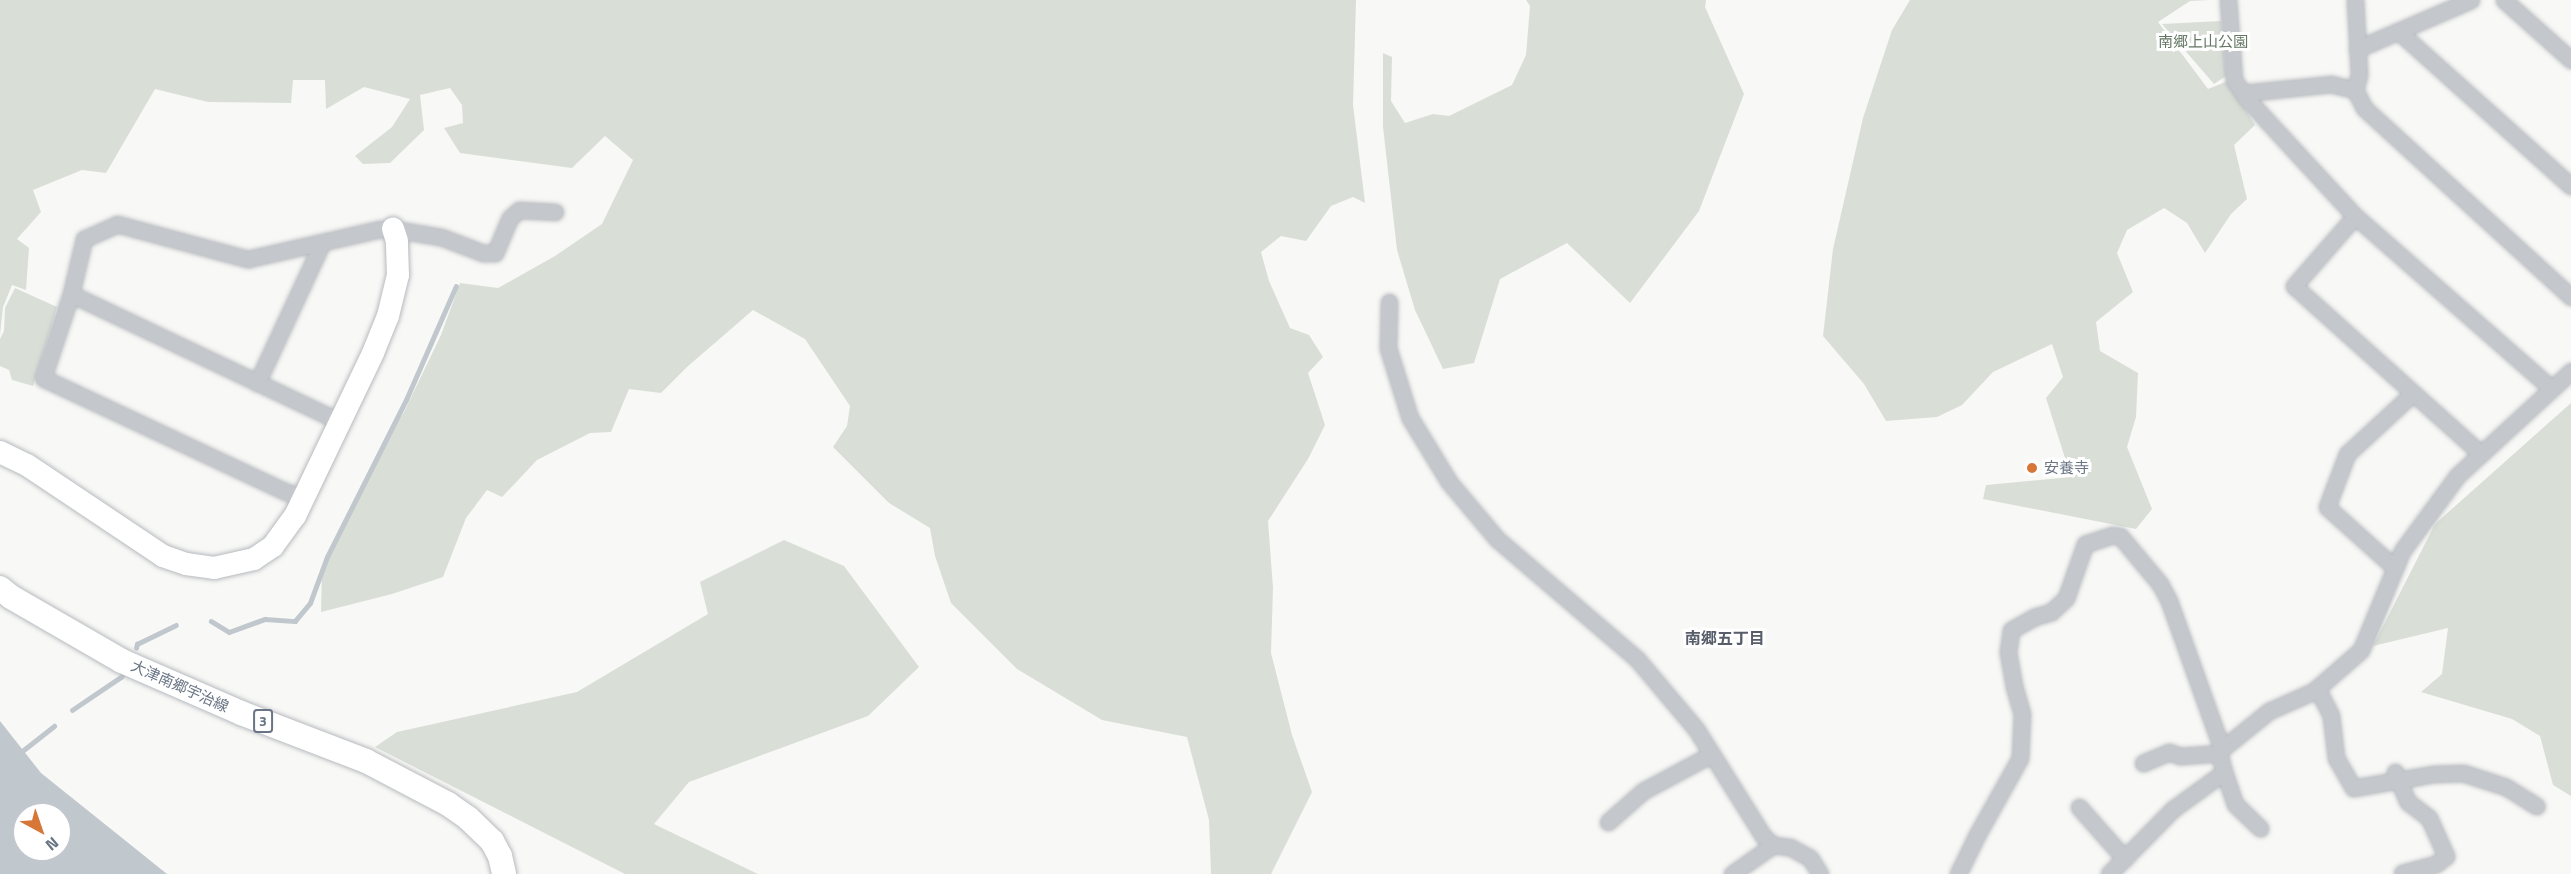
<!DOCTYPE html>
<meta charset="utf-8">
<style>
body{margin:0}
#map{position:relative;width:2571px;height:874px;overflow:hidden;background:#f8f8f6;font-family:"Titillium Web","Noto Sans JP",sans-serif}
div>[style]{position:absolute}
[style*='--x']{left:calc(var(--x)*1px);top:calc(var(--y)*1px);width:calc(var(--w)*1px);rotate:calc(var(--a)*1deg)}
.green>*{inset:0;background:#d9dfd7}
.water>*{inset:0;background:#c0c7cd}
.stream>*{height:4.5px;margin:-2.25px;padding:0 2.25px;transform-origin:2.25px;border-radius:2.25px;background:#c0c7cd}
.roads{filter:drop-shadow(0 0 2px #b7babf) drop-shadow(0 0 2px #b7babf)}
.street>*{height:15px;margin:-7.5px;padding:0 7.5px;transform-origin:7.5px;border-radius:7.5px;background:#c4c7cb}
.secondary>*{height:22px;margin:-11px;padding:0 11px;transform-origin:11px;border-radius:11px;background:#fff}
.primary>*{height:24px;margin:-12px;padding:0 12px;transform-origin:12px;border-radius:12px;background:#fff}
.dots>*{width:16px;height:16px;translate:-50% -50%;box-sizing:border-box;border:3px solid #fff;border-radius:50%}
span{translate:-50% -50%;white-space:nowrap;text-align:center;line-height:1.15;-webkit-text-stroke:6px #fff;paint-order:stroke}
.shield-label span{padding:2px 4px;background:#fff;border:2px solid;border-radius:4px;-webkit-text-stroke-width:0}
.shield-label{font-size:14px;color:#697484;font-weight:700}
.park-label{font-size:15px;color:#647764}
.poi-label{font-size:15px;color:#697484}
.left{translate:0 -50%;text-align:left}
.street-label{font-size:15px;color:#697484}
.neighbourhood-label{font-size:16px;color:#575e6a;font-weight:700}
.north{position:absolute;left:12px;top:802px;width:60px;height:60px;box-sizing:border-box;background:#fff;border:2px solid #c3c7ce;border-radius:50%;rotate:140deg;font-size:16px;font-weight:700;line-height:24px;text-align:center;color:#697484}
.north::after{content:'';display:block;margin:auto;width:21px;height:27px;background:#d77737;clip-path:polygon(50% 0,100% 100%,50% 72%,0 100%)}
</style>
<div id="map">
<div class="green">
<i style="clip-path:polygon(0 0,1356px 0,1353px 105px,1365px 203px,1353px 197px,1331px 206px,1306px 241px,1281px 236px,1261px 252px,1269px 281px,1290px 328px,1309px 335px,1323px 357px,1308px 373px,1325px 425px,1308px 459px,1268px 521px,1273px 588px,1271px 653px,1292px 735px,1312px 792px,1271px 874px,1211px 874px,1209px 820px,1187px 737px,1102px 720px,1017px 669px,951px 603px,935px 556px,930px 528px,889px 503px,833px 447px,847px 426px,850px 406px,805px 339px,753px 310px,687px 367px,661px 393px,629px 389px,611px 432px,590px 433px,537px 460px,502px 497px,487px 490px,466px 518px,443px 577px,392px 594px,321px 612px,322px 571px,390px 434px,404px 412px,441px 335px,460px 283px,498px 288px,555px 256px,602px 224px,633px 160px,605px 136px,572px 168px,460px 153px,444px 128px,463px 123px,462px 105px,450px 88px,420px 95px,424px 130px,390px 163px,363px 164px,355px 156px,392px 127px,410px 99px,364px 87px,326px 109px,325px 80px,293px 80px,291px 103px,208px 102px,155px 89px,106px 173px,82px 170px,33px 190px,41px 212px,17px 239px,29px 248px,26px 290px,12px 285px,3px 307px,0 335px)"></i>
<i style="clip-path:polygon(1526px 0,1706px 0,1705px 7px,1744px 94px,1699px 211px,1630px 303px,1567px 243px,1500px 279px,1474px 363px,1443px 369px,1415px 310px,1397px 250px,1383px 127px,1383px 53px,1392px 57px,1391px 101px,1405px 123px,1433px 114px,1449px 116px,1512px 85px,1526px 55px,1530px 6px)"></i>
<i style="clip-path:polygon(1910px 0,2209px 0,2190px 1px,2158px 22px,2208px 89px,2228px 81px,2255px 125px,2234px 145px,2247px 199px,2231px 214px,2205px 253px,2187px 223px,2164px 208px,2127px 230px,2117px 253px,2133px 292px,2096px 322px,2100px 351px,2138px 373px,2136px 417px,2127px 447px,2152px 509px,2136px 529px,1983px 499px,1986px 485px,2071px 477px,2046px 398px,2063px 377px,2052px 344px,1993px 372px,1962px 405px,1937px 417px,1886px 421px,1864px 384px,1823px 336px,1833px 249px,1863px 118px,1892px 30px)"></i>
<i style="clip-path:polygon(2221px 21px,2226px 76px,2214px 84px,2162px 24px)"></i>
<i style="clip-path:polygon(15px 288px,57px 307px,33px 386px,12px 380px,9px 370px,0 366px,0 339px,4px 331px,5px 308px)"></i>
<i style="clip-path:polygon(2571px 403px,2571px 796px,2553px 785px,2540px 736px,2512px 719px,2421px 692px,2442px 674px,2448px 628px,2373px 646px,2435px 524px)"></i>
<i style="clip-path:polygon(784px 540px,844px 566px,919px 667px,868px 716px,689px 782px,654px 824px,758px 874px,625px 874px,375px 747px,397px 732px,577px 692px,708px 614px,700px 582px)"></i>
</div>
<div class="water">
<i style="clip-path:polygon(evenodd,0 721px,41px 773px,167px 874px,0 874px,0 721px,24px 814px,60px 814px,60px 850px,24px 850px,24px 814px)"></i>
</div>
<div class="stream">
<i style="--x:211;--y:621;--w:21;--a:31"></i>
<i style="--x:229;--y:632;--w:38;--a:-20"></i>
<i style="--x:265;--y:619;--w:30;--a:4"></i>
<i style="--x:295;--y:621;--w:23;--a:-50"></i>
<i style="--x:310;--y:603;--w:49;--a:-69.7"></i>
<i style="--x:327;--y:557;--w:176;--a:-63.3"></i>
<i style="--x:406;--y:400;--w:124;--a:-66.3"></i>
<i style="--x:136;--y:648;--w:4;--a:-76"></i>
<i style="--x:137;--y:644;--w:43;--a:-26"></i>
<i style="--x:72;--y:710;--w:59;--a:-34"></i>
<i style="--x:121;--y:677;--w:8;--a:-50"></i>
<i style="--x:21;--y:752;--w:42;--a:-38.2"></i>
</div>
<div class="roads">
<div class="street">
<i style="--x:2228;--y:0;--w:80;--a:85.7"></i>
<i style="--x:2234;--y:80;--w:22;--a:56"></i>
<i style="--x:2246;--y:98;--w:161;--a:47.3"></i>
<i style="--x:2355;--y:216;--w:261;--a:41.3"></i>
<i style="--x:2355;--y:0;--w:75;--a:86.9"></i>
<i style="--x:2359;--y:75;--w:16;--a:105"></i>
<i style="--x:2355;--y:90;--w:20;--a:63"></i>
<i style="--x:2364;--y:108;--w:280;--a:42.4"></i>
<i style="--x:2504;--y:0;--w:90;--a:41.8"></i>
<i style="--x:2398;--y:31;--w:232;--a:41.9"></i>
<i style="--x:2357;--y:49;--w:124;--a:-23.3"></i>
<i style="--x:2243;--y:93;--w:88;--a:-5.8"></i>
<i style="--x:2331;--y:84;--w:25;--a:14"></i>
<i style="--x:2355;--y:216;--w:93;--a:131.1"></i>
<i style="--x:2294;--y:286;--w:250;--a:41.9"></i>
<i style="--x:71;--y:294;--w:298;--a:25.4"></i>
<i style="--x:1389;--y:302;--w:46;--a:91.2"></i>
<i style="--x:1388;--y:348;--w:73;--a:72.6"></i>
<i style="--x:1410;--y:418;--w:75;--a:58.6"></i>
<i style="--x:1449;--y:482;--w:75;--a:49.9"></i>
<i style="--x:1497;--y:539;--w:184;--a:40.6"></i>
<i style="--x:1637;--y:659;--w:92;--a:49.9"></i>
<i style="--x:1696;--y:729;--w:126;--a:57.9"></i>
<i style="--x:1763;--y:836;--w:13;--a:42"></i>
<i style="--x:1773;--y:845;--w:17;--a:7"></i>
<i style="--x:1790;--y:847;--w:23;--a:29"></i>
<i style="--x:1810;--y:858;--w:19;--a:58"></i>
<i style="--x:257;--y:383;--w:154;--a:-65.1"></i>
<i style="--x:304;--y:498;--w:21;--a:-161"></i>
<i style="--x:284;--y:491;--w:266;--a:-154.9"></i>
<i style="--x:43;--y:378;--w:89;--a:-71.6"></i>
<i style="--x:71;--y:294;--w:57;--a:-76.7"></i>
<i style="--x:84;--y:239;--w:36;--a:-24"></i>
<i style="--x:117;--y:224;--w:136;--a:15"></i>
<i style="--x:248;--y:259;--w:135;--a:-12.8"></i>
<i style="--x:380;--y:229;--w:13;--a:0"></i>
<i style="--x:393;--y:229;--w:49;--a:9.5"></i>
<i style="--x:441;--y:237;--w:45;--a:20.9"></i>
<i style="--x:483;--y:253;--w:12;--a:0"></i>
<i style="--x:495;--y:253;--w:38;--a:-67"></i>
<i style="--x:510;--y:218;--w:12;--a:-42"></i>
<i style="--x:519;--y:210;--w:36;--a:3"></i>
<i style="--x:2395;--y:568;--w:91;--a:-138.1"></i>
<i style="--x:2327;--y:507;--w:57;--a:-69.3"></i>
<i style="--x:2347;--y:454;--w:90;--a:-42.7"></i>
<i style="--x:2317;--y:688;--w:31;--a:63"></i>
<i style="--x:2331;--y:716;--w:42;--a:83.2"></i>
<i style="--x:2336;--y:758;--w:34;--a:60"></i>
<i style="--x:2353;--y:788;--w:81;--a:-9.9"></i>
<i style="--x:2433;--y:774;--w:30;--a:-2"></i>
<i style="--x:2463;--y:773;--w:45;--a:18"></i>
<i style="--x:2506;--y:787;--w:36;--a:32"></i>
<i style="--x:2222;--y:749;--w:60;--a:-39"></i>
<i style="--x:2269;--y:711;--w:49;--a:-24"></i>
<i style="--x:2314;--y:691;--w:62;--a:-41.1"></i>
<i style="--x:2361;--y:650;--w:107;--a:-67.5"></i>
<i style="--x:2402;--y:551;--w:93;--a:-53.7"></i>
<i style="--x:2457;--y:476;--w:155;--a:-42.6"></i>
<i style="--x:2143;--y:763;--w:28;--a:-23"></i>
<i style="--x:2169;--y:752;--w:12;--a:20"></i>
<i style="--x:2180;--y:756;--w:39;--a:-4"></i>
<i style="--x:2224;--y:772;--w:34;--a:71"></i>
<i style="--x:2235;--y:804;--w:35;--a:44"></i>
<i style="--x:2395;--y:772;--w:33;--a:67"></i>
<i style="--x:2408;--y:802;--w:26;--a:37"></i>
<i style="--x:2429;--y:818;--w:42;--a:65.9"></i>
<i style="--x:2446;--y:856;--w:13;--a:141"></i>
<i style="--x:2436;--y:864;--w:35;--a:165"></i>
<i style="--x:2079;--y:807;--w:69;--a:48.5"></i>
<i style="--x:1608;--y:822;--w:47;--a:-41.5"></i>
<i style="--x:1643;--y:791;--w:78;--a:-28.2"></i>
<i style="--x:1732;--y:874;--w:50;--a:-35.3"></i>
<i style="--x:1958;--y:874;--w:43;--a:-64"></i>
<i style="--x:1977;--y:835;--w:88;--a:-60.8"></i>
<i style="--x:2020;--y:758;--w:44;--a:-87.4"></i>
<i style="--x:2022;--y:714;--w:29;--a:-106"></i>
<i style="--x:2014;--y:686;--w:35;--a:-100"></i>
<i style="--x:2008;--y:652;--w:22;--a:-82"></i>
<i style="--x:2011;--y:630;--w:26;--a:-29"></i>
<i style="--x:2034;--y:617;--w:18;--a:-16"></i>
<i style="--x:2051;--y:612;--w:21;--a:-43"></i>
<i style="--x:2066;--y:598;--w:57;--a:-70.6"></i>
<i style="--x:2085;--y:544;--w:28;--a:-18"></i>
<i style="--x:2112;--y:535;--w:8;--a:7"></i>
<i style="--x:2120;--y:536;--w:62;--a:50.2"></i>
<i style="--x:2160;--y:584;--w:19;--a:62"></i>
<i style="--x:2169;--y:601;--w:157;--a:70.3"></i>
<i style="--x:2222;--y:749;--w:5;--a:127"></i>
<i style="--x:2219;--y:753;--w:20;--a:75"></i>
<i style="--x:2224;--y:772;--w:63;--a:144"></i>
<i style="--x:2173;--y:809;--w:91;--a:134.6"></i>
</div>
<div class="secondary">
<i style="--x:0;--y:452;--w:30;--a:26"></i>
<i style="--x:27;--y:465;--w:164;--a:33.8"></i>
<i style="--x:163;--y:556;--w:24;--a:19"></i>
<i style="--x:186;--y:564;--w:28;--a:8"></i>
<i style="--x:214;--y:568;--w:41;--a:-12.7"></i>
<i style="--x:254;--y:559;--w:23;--a:-34"></i>
<i style="--x:273;--y:546;--w:37;--a:-54"></i>
<i style="--x:295;--y:516;--w:181;--a:-64.4"></i>
<i style="--x:373;--y:353;--w:40;--a:-68"></i>
<i style="--x:388;--y:316;--w:42;--a:-76.3"></i>
<i style="--x:398;--y:275;--w:34;--a:-92"></i>
<i style="--x:397;--y:241;--w:13;--a:-108"></i>
</div>
<div class="primary">
<i style="--x:0;--y:588;--w:14;--a:39"></i>
<i style="--x:11;--y:597;--w:128;--a:30"></i>
<i style="--x:122;--y:661;--w:130;--a:23.6"></i>
<i style="--x:241;--y:713;--w:134;--a:21"></i>
<i style="--x:366;--y:761;--w:93;--a:27.7"></i>
<i style="--x:448;--y:804;--w:24;--a:35"></i>
<i style="--x:468;--y:818;--w:33;--a:44"></i>
<i style="--x:492;--y:841;--w:17;--a:62"></i>
<i style="--x:500;--y:856;--w:18;--a:77"></i>
</div>
</div>
<div class="dots">
<i style="left:2032px;top:468px;background:#d77737"></i>
</div>
<div class="shield-label">
<span style="left:263px;top:721px">3</span>
</div>
<div class="park-label">
<span style="left:2203px;top:42px">南郷上山公園</span>
</div>
<div class="poi-label">
<span class="left" style="left:2044px;top:468px">安養寺</span>
</div>
<div class="street-label">
<span style="left:180px;top:686px;rotate:24deg">大津南郷宇治線</span>
</div>
<div class="neighbourhood-label">
<span style="left:1725px;top:638px">南郷五丁目</span>
</div>
<div class="north">N</div>
</div>
